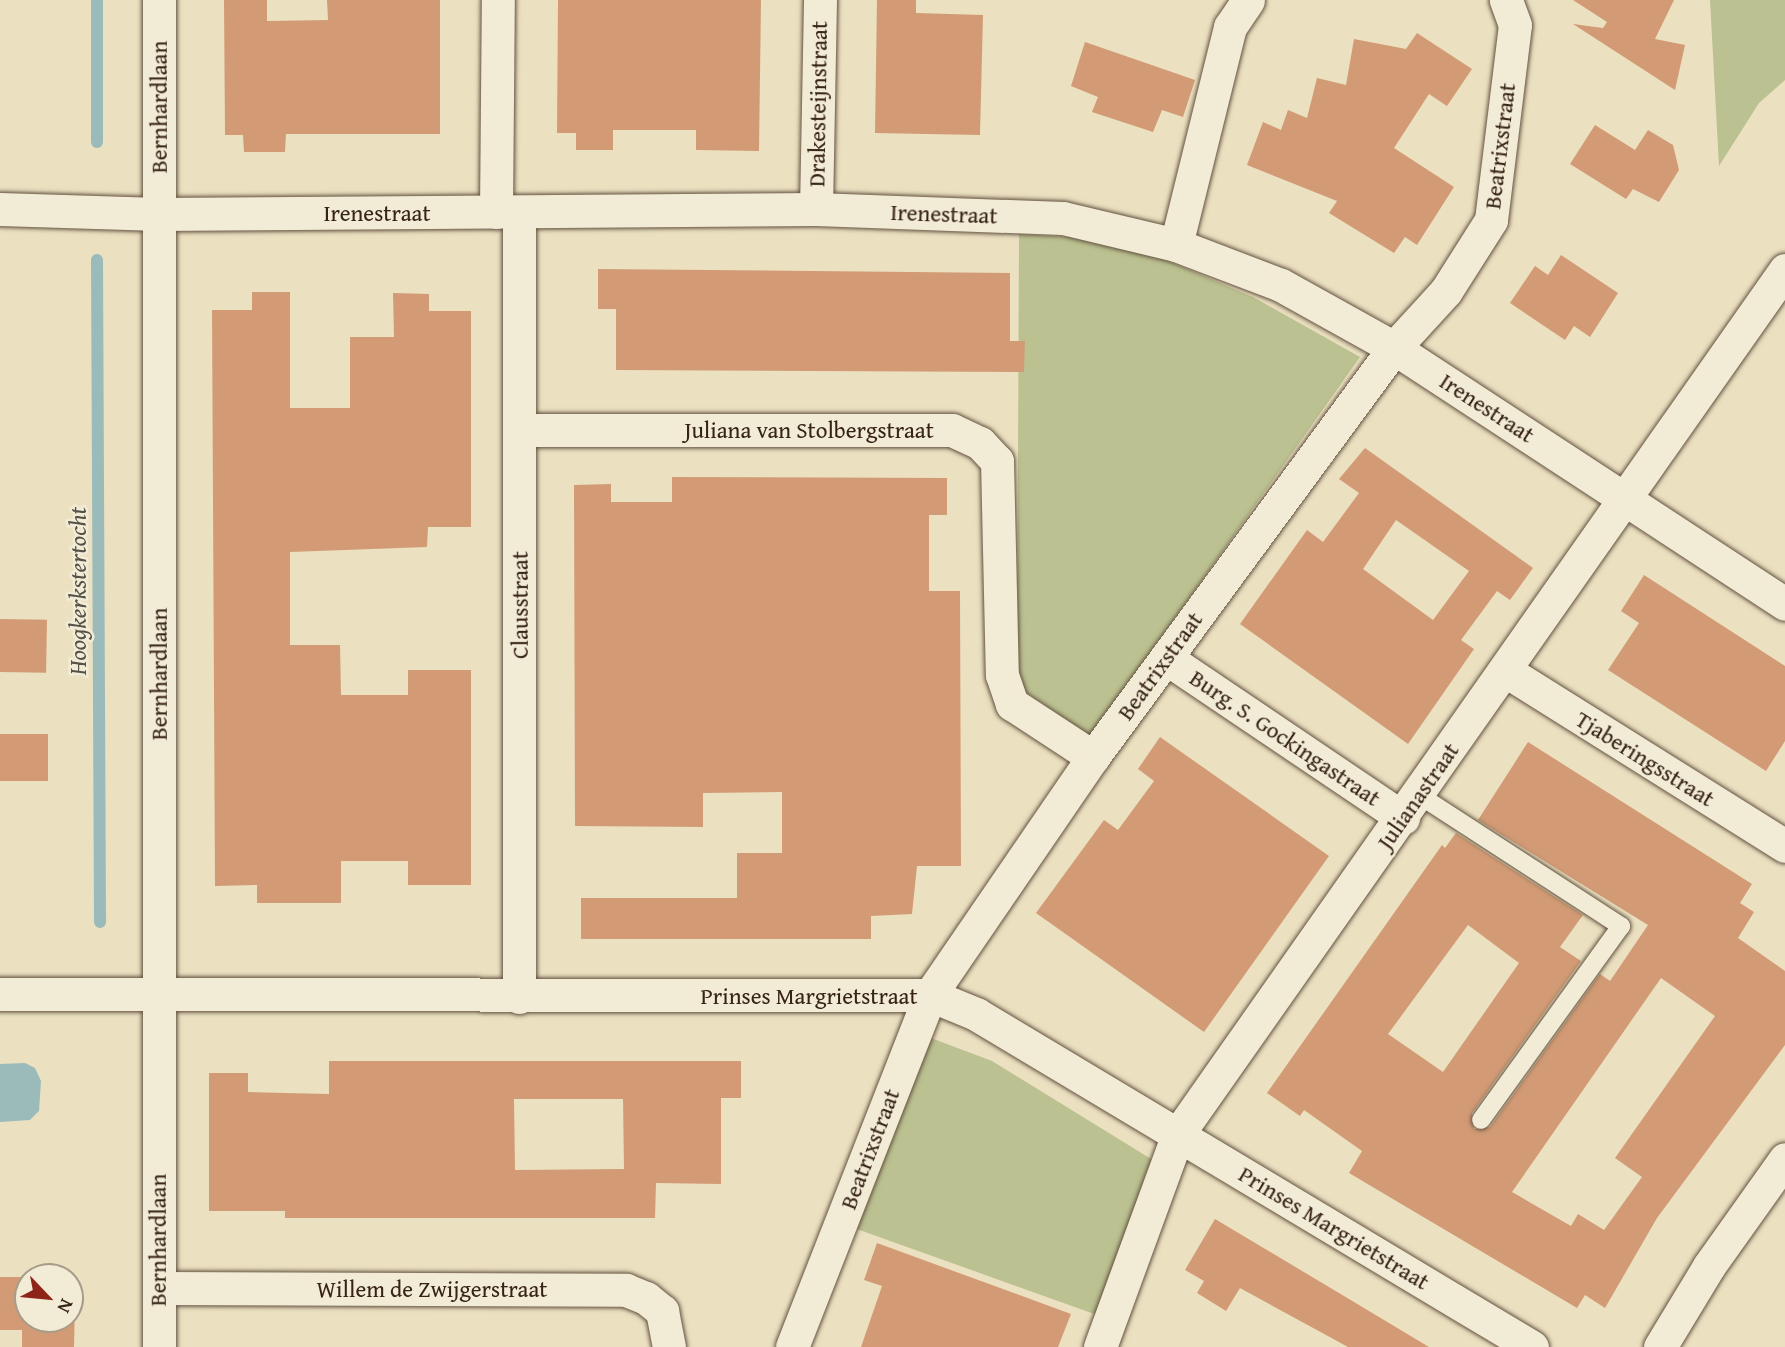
<!DOCTYPE html>
<style>
body{margin:0}
#map{position:relative;width:1785px;height:1347px;overflow:hidden;background:#ebe0c0;font-family:"Gentium Book Plus",serif}
div>[style]{position:absolute}
[style*='--x']{left:calc(var(--x)*1px);top:calc(var(--y)*1px);width:calc(var(--w)*1px);rotate:calc(var(--a)*1deg)}
.green>*{inset:0;background:#bbc190}
.water>*{inset:0;background:#9bbbbb}
.stream>*{height:12px;margin:-6px;padding:0 6px;transform-origin:6px;border-radius:6px;background:#9bbbbb}
.building>*{inset:0;background:#d29b75;transform-origin:0 0}
.roads{filter:drop-shadow(0 0 2px #635240) drop-shadow(0 0 2px #635240)}
.lane>*{height:18px;margin:-9px;padding:0 9px;transform-origin:9px;border-radius:9px;background:#f2ebd6}
.street>*{height:33px;margin:-16.5px;padding:0 16.5px;transform-origin:16.5px;border-radius:16.5px;background:#f2ebd6}
span{translate:-50% -50%;white-space:nowrap;text-align:center;line-height:1.15;-webkit-text-stroke:5px #f2ebd6;paint-order:stroke}
.street-label{font-size:23px;color:#362315}
.water-label{font-size:24px;color:#545147;font-style:italic}
.north{position:absolute;left:14px;top:1263px;width:70px;height:70px;box-sizing:border-box;background:#f2ebd6;border:2px solid #a79b89;border-radius:50%;rotate:116deg;font-size:19px;font-weight:700;line-height:28px;text-align:center;color:#362315}
.north::after{content:'';display:block;margin:auto;width:24px;height:32px;background:#8f2418;clip-path:polygon(50% 0,100% 100%,50% 72%,0 100%)}
</style>
<div id="map">
<div class="green">
<i style="clip-path:polygon(1710px 0,1785px 0,1785px 80px,1759px 103px,1719px 166px)"></i>
<i style="clip-path:polygon(1019px 234px,1086px 238px,1168px 261px,1253px 297px,1360px 357px,1091px 737px,1017px 686px)"></i>
<i style="clip-path:polygon(931px 1038px,992px 1061px,1156px 1162px,1097px 1315px,854px 1228px)"></i>
</div>
<div class="water">
<i style="clip-path:polygon(25px 1063px,35px 1068px,41px 1081px,39px 1111px,30px 1120px,0 1122px,0 1064px)"></i>
</div>
<div class="stream">
<i style="--x:97;--y:0;--w:142;--a:90"></i>
<i style="--x:97;--y:260;--w:662;--a:89.74"></i>
</div>
<div class="building">
<i style="clip-path:polygon(224px 0,267px 0,267px 21px,328px 20px,327px 0,440px 0,440px 134px,286px 134px,285px 152px,244px 152px,243px 135px,225px 135px)"></i>
<i style="clip-path:polygon(558px 0,761px 0,759px 151px,696px 150px,696px 130px,613px 130px,613px 150px,576px 150px,576px 133px,557px 133px)"></i>
<i style="clip-path:polygon(877px 0,916px 0,916px 13px,983px 15px,980px 135px,875px 133px)"></i>
<i style="clip-path:polygon(1573px 0,1674px 0,1655px 39px,1685px 45px,1675px 90px,1573px 24px,1603px 28px,1607px 22px)"></i>
<i style="clip-path:polygon(1417px 33px,1472px 69px,1447px 106px,1429px 94px,1394px 148px,1454px 187px,1417px 245px,1405px 237px,1394px 253px,1329px 213px,1337px 201px,1247px 165px,1263px 122px,1281px 130px,1288px 110px,1307px 118px,1317px 78px,1346px 85px,1354px 39px,1406px 49px)"></i>
<i style="clip-path:polygon(1085px 42px,1195px 80px,1183px 117px,1162px 110px,1153px 132px,1092px 112px,1098px 97px,1071px 86px)"></i>
<i style="clip-path:polygon(1595px 125px,1635px 150px,1648px 130px,1673px 145px,1679px 170px,1659px 202px,1633px 189px,1626px 199px,1570px 164px)"></i>
<i style="clip-path:polygon(1561px 255px,1618px 293px,1590px 337px,1574px 326px,1565px 340px,1510px 303px,1535px 266px,1548px 275px)"></i>
<i style="clip-path:polygon(598px 269px,1010px 273px,1010px 341px,1025px 341px,1024px 372px,616px 370px,616px 309px,598px 309px)"></i>
<i style="clip-path:polygon(252px 292px,290px 292px,290px 408px,350px 408px,350px 337px,394px 337px,393px 293px,429px 294px,429px 311px,471px 311px,471px 527px,428px 527px,427px 547px,290px 552px,290px 645px,340px 645px,341px 695px,408px 695px,408px 670px,471px 670px,471px 885px,408px 885px,408px 861px,341px 861px,341px 903px,257px 903px,257px 885px,215px 886px,212px 310px,252px 310px)"></i>
<i style="clip-path:polygon(evenodd,1365px 448px,1533px 568px,1510px 600px,1497px 591px,1461px 640px,1474px 649px,1408px 744px,1240px 624px,1307px 530px,1323px 542px,1359px 493px,1339px 479px,1365px 448px,1396px 520px,1469px 571px,1433px 620px,1363px 569px,1396px 520px)"></i>
<i style="clip-path:polygon(672px 477px,947px 478px,947px 515px,929px 515px,929px 591px,960px 591px,961px 866px,917px 866px,912px 914px,871px 916px,871px 939px,581px 939px,581px 898px,737px 898px,737px 853px,782px 853px,782px 792px,703px 793px,703px 827px,575px 826px,574px 485px,611px 484px,611px 502px,672px 502px)"></i>
<i style="clip-path:polygon(1644px 575px,1785px 666px,1785px 741px,1766px 771px,1608px 670px,1639px 623px,1621px 611px)"></i>
<i style="left:0;top:619px;width:47px;height:53px;rotate:1deg"></i>
<i style="left:48px;top:734px;width:47px;height:48px;rotate:90deg"></i>
<i style="clip-path:polygon(1160px 737px,1329px 856px,1204px 1032px,1036px 913px,1104px 820px,1118px 830px,1154px 781px,1138px 769px)"></i>
<i style="clip-path:polygon(evenodd,1528px 742px,1752px 884px,1740px 903px,1754px 912px,1738px 938px,1785px 971px,1785px 1045px,1657px 1218px,1605px 1308px,1585px 1295px,1577px 1308px,1349px 1173px,1362px 1151px,1304px 1110px,1300px 1116px,1267px 1093px,1442px 845px,1445px 848px,1456px 833px,1583px 915px,1560px 947px,1581px 961px,1472px 1113px,1474px 1129px,1490px 1127px,1600px 974px,1610px 981px,1648px 925px,1478px 820px,1528px 742px,1468px 925px,1519px 963px,1443px 1072px,1388px 1034px,1468px 925px,1528px 742px,1661px 978px,1715px 1016px,1615px 1158px,1642px 1177px,1604px 1230px,1578px 1214px,1571px 1226px,1512px 1192px,1661px 978px)"></i>
<i style="clip-path:polygon(evenodd,329px 1061px,741px 1061px,741px 1098px,721px 1098px,721px 1184px,656px 1183px,655px 1218px,285px 1218px,285px 1211px,209px 1211px,209px 1073px,248px 1073px,248px 1092px,329px 1094px,329px 1061px,514px 1099px,623px 1099px,624px 1169px,515px 1170px,514px 1099px)"></i>
<i style="clip-path:polygon(1215px 1219px,1344px 1296px,1429px 1347px,1348px 1347px,1240px 1288px,1226px 1311px,1197px 1293px,1204px 1281px,1185px 1270px)"></i>
<i style="clip-path:polygon(877px 1243px,1071px 1314px,1058px 1347px,861px 1347px,882px 1286px,864px 1280px)"></i>
<i style="clip-path:polygon(0 1277px,50px 1277px,28px 1277px,28px 1319px,70px 1319px,70px 1302px,75px 1302px,74px 1347px,22px 1347px,22px 1330px,0 1330px)"></i>
</div>
<div class="roads">
<div class="lane">
<i style="--x:1419;--y:795;--w:241;--a:33"></i>
<i style="--x:1621;--y:926;--w:239;--a:125.8"></i>
</div>
<div class="street">
<i style="--x:159;--y:0;--w:1347;--a:90"></i>
<i style="--x:0;--y:209;--w:159;--a:1.8"></i>
<i style="--x:159;--y:214;--w:657;--a:-0.44"></i>
<i style="--x:816;--y:209;--w:247;--a:2.1"></i>
<i style="--x:1063;--y:218;--w:116;--a:13.4"></i>
<i style="--x:1176;--y:245;--w:112;--a:20.9"></i>
<i style="--x:1281;--y:285;--w:129;--a:29.1"></i>
<i style="--x:1394;--y:348;--w:467;--a:33.2"></i>
<i style="--x:816;--y:209;--w:209;--a:-88.9"></i>
<i style="--x:496;--y:212;--w:212;--a:-89.5"></i>
<i style="--x:1176;--y:245;--w:225;--a:-76.1"></i>
<i style="--x:1230;--y:27;--w:32;--a:-56"></i>
<i style="--x:520;--y:430;--w:432;--a:0"></i>
<i style="--x:952;--y:430;--w:31;--a:25"></i>
<i style="--x:980;--y:443;--w:25;--a:47"></i>
<i style="--x:997;--y:461;--w:214;--a:88.7"></i>
<i style="--x:1002;--y:675;--w:31;--a:71"></i>
<i style="--x:1012;--y:704;--w:97;--a:33.2"></i>
<i style="--x:1166;--y:658;--w:286;--a:34"></i>
<i style="--x:1506;--y:671;--w:329;--a:32.1"></i>
<i style="--x:0;--y:994;--w:930;--a:0.06"></i>
<i style="--x:930;--y:995;--w:50;--a:22.4"></i>
<i style="--x:976;--y:1014;--w:648;--a:30.92"></i>
<i style="--x:519;--y:997;--w:785;--a:-90"></i>
<i style="--x:159;--y:1288;--w:467;--a:0.2"></i>
<i style="--x:626;--y:1290;--w:22;--a:22"></i>
<i style="--x:646;--y:1298;--w:21;--a:39"></i>
<i style="--x:662;--y:1311;--w:37;--a:79"></i>
<i style="--x:792;--y:1347;--w:378;--a:-68.6"></i>
<i style="--x:930;--y:995;--w:288;--a:-55.6"></i>
<i style="--x:1093;--y:757;--w:508;--a:-53.65"></i>
<i style="--x:1394;--y:348;--w:77;--a:-47.6"></i>
<i style="--x:1446;--y:291;--w:84;--a:-57.6"></i>
<i style="--x:1491;--y:220;--w:196;--a:-83"></i>
<i style="--x:1515;--y:25;--w:27;--a:-110"></i>
<i style="--x:1100;--y:1347;--w:227;--a:-69.9"></i>
<i style="--x:1178;--y:1134;--w:1056;--a:-54.91"></i>
<i style="--x:1660;--y:1347;--w:95;--a:-58.8"></i>
<i style="--x:1709;--y:1266;--w:131;--a:-54.6"></i>
</div>
</div>
<div class="street-label">
<span style="left:818px;top:104px;rotate:-89deg">Drakesteijnstraat</span>
<span style="left:159px;top:107px;rotate:-90deg">Bernhardlaan</span>
<span style="left:1500px;top:146px;rotate:-83deg">Beatrixstraat</span>
<span style="left:377px;top:213px">Irenestraat</span>
<span style="left:944px;top:214px;rotate:2deg">Irenestraat</span>
<span style="left:1487px;top:408px;rotate:33deg">Irenestraat</span>
<span style="left:809px;top:430px">Juliana van Stolbergstraat</span>
<span style="left:520px;top:605px;rotate:-90deg">Clausstraat</span>
<span style="left:1160px;top:666px;rotate:-54deg">Beatrixstraat</span>
<span style="left:159px;top:674px;rotate:-90deg">Bernhardlaan</span>
<span style="left:1285px;top:738px;rotate:34deg">Burg. S. Gockingastraat</span>
<span style="left:1645px;top:759px;rotate:32deg">Tjaberingsstraat</span>
<span style="left:1418px;top:796px;rotate:-55deg">Julianastraat</span>
<span style="left:809px;top:996px">Prinses Margrietstraat</span>
<span style="left:870px;top:1149px;rotate:-69deg">Beatrixstraat</span>
<span style="left:1334px;top:1228px;rotate:31deg">Prinses Margrietstraat</span>
<span style="left:158px;top:1240px;rotate:-90deg">Bernhardlaan</span>
<span style="left:432px;top:1289px">Willem de Zwijgerstraat</span>
</div>
<div class="water-label">
<span style="left:78px;top:591px;rotate:-90deg">Hoogkerkstertocht</span>
</div>
<div class="north">N</div>
</div>
